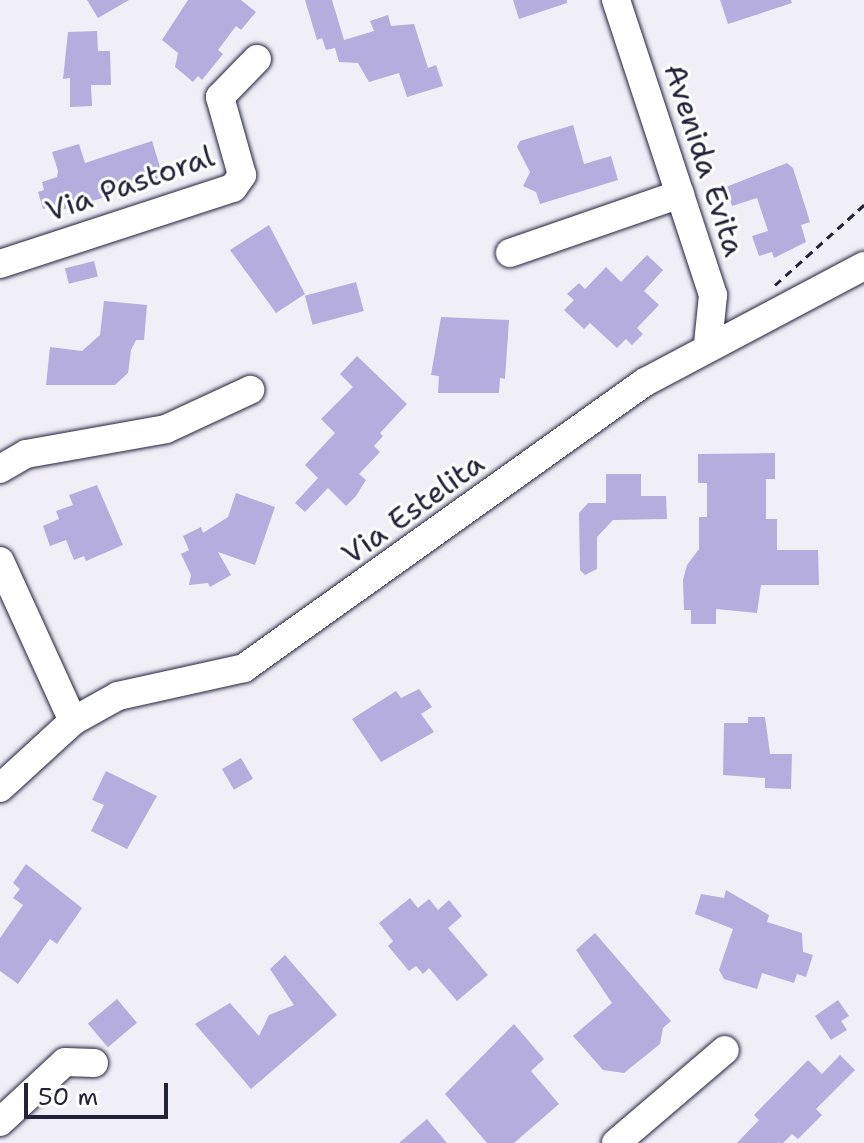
<!DOCTYPE html>
<style>
body{margin:0}
#map{position:relative;width:864px;height:1143px;overflow:hidden;background:#f0eff8;font-family:"Shantell Sans",sans-serif}
div>[style]{position:absolute}
[style*='--x']{left:calc(var(--x)*1px);top:calc(var(--y)*1px);width:calc(var(--w)*1px);rotate:calc(var(--a)*1deg)}
.building>*{inset:0;background:#b4adde;transform-origin:0 0}
.path>*{height:3px;margin-top:-1.5px;transform-origin:0;background:repeating-linear-gradient(90deg,#22223b 0 8px,transparent 0 14px)}
.roads{filter:drop-shadow(0 0 2px #22223b) drop-shadow(0 0 2px #22223b)}
.minor>*{height:28px;margin:-14px;padding:0 14px;transform-origin:14px;border-radius:14px;background:#fff}
span{translate:-50% -50%;white-space:nowrap;text-align:center;line-height:1.15;-webkit-text-stroke:6px #fff;paint-order:stroke}
.street-label{font-size:30px;color:#22223b}
.scale{position:absolute;left:24px;top:1083px;width:144px;height:36px;box-sizing:border-box;border:4px solid #22223b;border-top:0;padding-left:10px;font-size:24px;line-height:28px;white-space:nowrap;color:#22223b;-webkit-text-stroke:6px #fff;paint-order:stroke}
</style>
<div id="map">
<div class="building">
<i style="clip-path:polygon(87px 0,129px 0,98px 18px)"></i>
<i style="clip-path:polygon(188px 0,241px 0,256px 12px,241px 30px,236px 26px,218px 50px,223px 54px,202px 80px,198px 76px,193px 82px,175px 67px,178px 53px,162px 40px)"></i>
<i style="clip-path:polygon(305px 0,332px 0,344px 40px,374px 31px,370px 21px,388px 15px,391px 26px,414px 24px,428px 68px,436px 65px,443px 86px,407px 97px,399px 73px,369px 82px,358px 63px,339px 62px,335px 48px,326px 50px,322px 38px,317px 40px)"></i>
<i style="clip-path:polygon(513px 0,567px 0,567px 3px,519px 19px)"></i>
<i style="clip-path:polygon(720px 0,791px 0,792px 3px,728px 24px)"></i>
<i style="clip-path:polygon(97px 31px,98px 51px,110px 51px,111px 85px,91px 85px,92px 106px,70px 107px,70px 78px,63px 79px,68px 32px)"></i>
<i style="clip-path:polygon(573px 125px,584px 164px,611px 156px,618px 180px,540px 204px,536px 192px,523px 186px,530px 172px,517px 147px,520px 141px)"></i>
<i style="clip-path:polygon(152px 141px,164px 180px,51px 213px,49px 207px,43px 209px,38px 192px,44px 190px,42px 182px,57px 177px,58px 171px,52px 152px,79px 144px,85px 163px)"></i>
<i style="clip-path:polygon(787px 163px,793px 168px,810px 222px,801px 225px,806px 242px,774px 258px,772px 252px,759px 256px,752px 236px,768px 231px,757px 198px,732px 206px,726px 187px)"></i>
<i style="clip-path:polygon(269px 225px,305px 294px,276px 313px,230px 250px)"></i>
<i style="clip-path:polygon(647px 255px,663px 270px,644px 291px,659px 305px,637px 328px,643px 334px,632px 345px,626px 339px,617px 348px,590px 323px,584px 329px,564px 310px,574px 300px,567px 294px,579px 283px,585px 289px,606px 267px,621px 282px)"></i>
<i style="left:94px;top:261px;width:16px;height:30px;rotate:76deg"></i>
<i style="left:356px;top:282px;width:30px;height:53px;rotate:75deg"></i>
<i style="clip-path:polygon(104px 301px,147px 305px,144px 340px,136px 340px,131px 350px,128px 373px,115px 385px,46px 385px,50px 347px,82px 351px,100px 335px)"></i>
<i style="clip-path:polygon(441px 317px,509px 320px,505px 379px,500px 378px,499px 393px,438px 393px,439px 376px,431px 375px)"></i>
<i style="clip-path:polygon(357px 356px,407px 404px,380px 433px,383px 436px,374px 446px,380px 452px,359px 474px,366px 480px,356px 496px,346px 506px,328px 488px,305px 512px,295px 503px,318px 478px,305px 465px,335px 433px,321px 419px,353px 387px,340px 374px)"></i>
<i style="clip-path:polygon(775px 453px,775px 479px,766px 479px,766px 519px,777px 519px,777px 550px,818px 550px,819px 585px,761px 585px,757px 613px,716px 609px,716px 624px,691px 624px,691px 610px,684px 610px,683px 580px,687px 565px,699px 549px,699px 517px,707px 517px,707px 483px,698px 483px,698px 454px)"></i>
<i style="clip-path:polygon(606px 474px,641px 474px,641px 496px,666px 496px,667px 519px,613px 520px,597px 537px,597px 569px,585px 575px,580px 570px,579px 513px,588px 503px,606px 503px)"></i>
<i style="clip-path:polygon(97px 485px,123px 545px,86px 561px,84px 556px,74px 560px,66px 540px,50px 546px,43px 526px,59px 519px,56px 511px,73px 505px,69px 495px)"></i>
<i style="clip-path:polygon(236px 493px,275px 507px,255px 565px,218px 552px,231px 575px,210px 587px,208px 583px,189px 585px,191px 575px,181px 554px,189px 550px,183px 536px,201px 527px,203px 533px,228px 517px)"></i>
<i style="clip-path:polygon(419px 689px,432px 707px,421px 714px,434px 732px,381px 762px,352px 719px,396px 691px,401px 698px)"></i>
<i style="clip-path:polygon(748px 717px,765px 717px,770px 754px,792px 754px,791px 789px,765px 788px,765px 778px,723px 775px,724px 723px,748px 723px)"></i>
<i style="left:241px;top:758px;width:24px;height:22px;rotate:60deg"></i>
<i style="clip-path:polygon(106px 771px,157px 796px,127px 849px,91px 831px,104px 805px,92px 800px)"></i>
<i style="clip-path:polygon(26px 864px,82px 908px,57px 944px,50px 939px,18px 984px,0 971px,0 938px,23px 905px,13px 898px,20px 889px,13px 883px)"></i>
<i style="clip-path:polygon(726px 890px,769px 915px,767px 922px,802px 933px,803px 952px,813px 955px,806px 977px,797px 974px,794px 983px,762px 973px,757px 989px,724px 979px,719px 970px,733px 929px,695px 914px,701px 894px,724px 898px)"></i>
<i style="clip-path:polygon(410px 898px,418px 908px,429px 899px,438px 910px,449px 900px,462px 916px,448px 928px,488px 975px,457px 1001px,429px 968px,423px 974px,416px 966px,409px 971px,388px 946px,393px 941px,379px 923px)"></i>
<i style="clip-path:polygon(595px 933px,671px 1021px,663px 1028px,660px 1044px,624px 1073px,603px 1070px,573px 1036px,612px 1003px,576px 950px)"></i>
<i style="clip-path:polygon(285px 955px,337px 1015px,251px 1089px,195px 1024px,230px 1003px,259px 1036px,269px 1015px,294px 1005px,270px 969px)"></i>
<i style="left:117px;top:999px;width:31px;height:38px;rotate:50deg"></i>
<i style="clip-path:polygon(838px 1000px,849px 1016px,841px 1021px,847px 1030px,831px 1040px,815px 1016px)"></i>
<i style="clip-path:polygon(514px 1024px,544px 1059px,531px 1071px,559px 1104px,514px 1143px,487px 1143px,445px 1094px)"></i>
<i style="clip-path:polygon(840px 1055px,855px 1070px,816px 1109px,822px 1115px,798px 1139px,792px 1134px,783px 1143px,737px 1143px,759px 1120px,754px 1115px,808px 1060px,822px 1074px)"></i>
<i style="clip-path:polygon(427px 1119px,447px 1143px,399px 1143px)"></i>
</div>
<div class="path">
<i style="--x:775;--y:285;--w:120;--a:-42"></i>
</div>
<div class="roads">
<div class="minor">
<i style="--x:616;--y:0;--w:311;--a:71.8"></i>
<i style="--x:713;--y:295;--w:49;--a:95.8"></i>
<i style="--x:510;--y:253;--w:180;--a:-19.1"></i>
<i style="--x:0;--y:264;--w:245;--a:-18.1"></i>
<i style="--x:233;--y:188;--w:16;--a:-55"></i>
<i style="--x:242;--y:175;--w:81;--a:-105.8"></i>
<i style="--x:220;--y:97;--w:53;--a:-45.8"></i>
<i style="--x:0;--y:469;--w:30;--a:-30"></i>
<i style="--x:26;--y:454;--w:142;--a:-10.1"></i>
<i style="--x:166;--y:429;--w:93;--a:-24.9"></i>
<i style="--x:0;--y:561;--w:176;--a:65.5"></i>
<i style="--x:0;--y:788;--w:99;--a:-42.5"></i>
<i style="--x:73;--y:721;--w:51;--a:-29.1"></i>
<i style="--x:118;--y:696;--w:129;--a:-12.5"></i>
<i style="--x:244;--y:668;--w:493;--a:-35.5"></i>
<i style="--x:645;--y:382;--w:248;--a:-27.9"></i>
<i style="--x:0;--y:1122;--w:88;--a:-42.7"></i>
<i style="--x:65;--y:1062;--w:29;--a:2"></i>
<i style="--x:616;--y:1143;--w:143;--a:-40.5"></i>
</div>
</div>
<div class="street-label">
<span style="left:704px;top:160px;rotate:72deg">Avenida Evita</span>
<span style="left:130px;top:184px;rotate:-19deg">Via Pastoral</span>
<span style="left:413px;top:509px;rotate:-36deg">Via Estelita</span>
</div>
<div class="scale">50 m</div>
</div>
